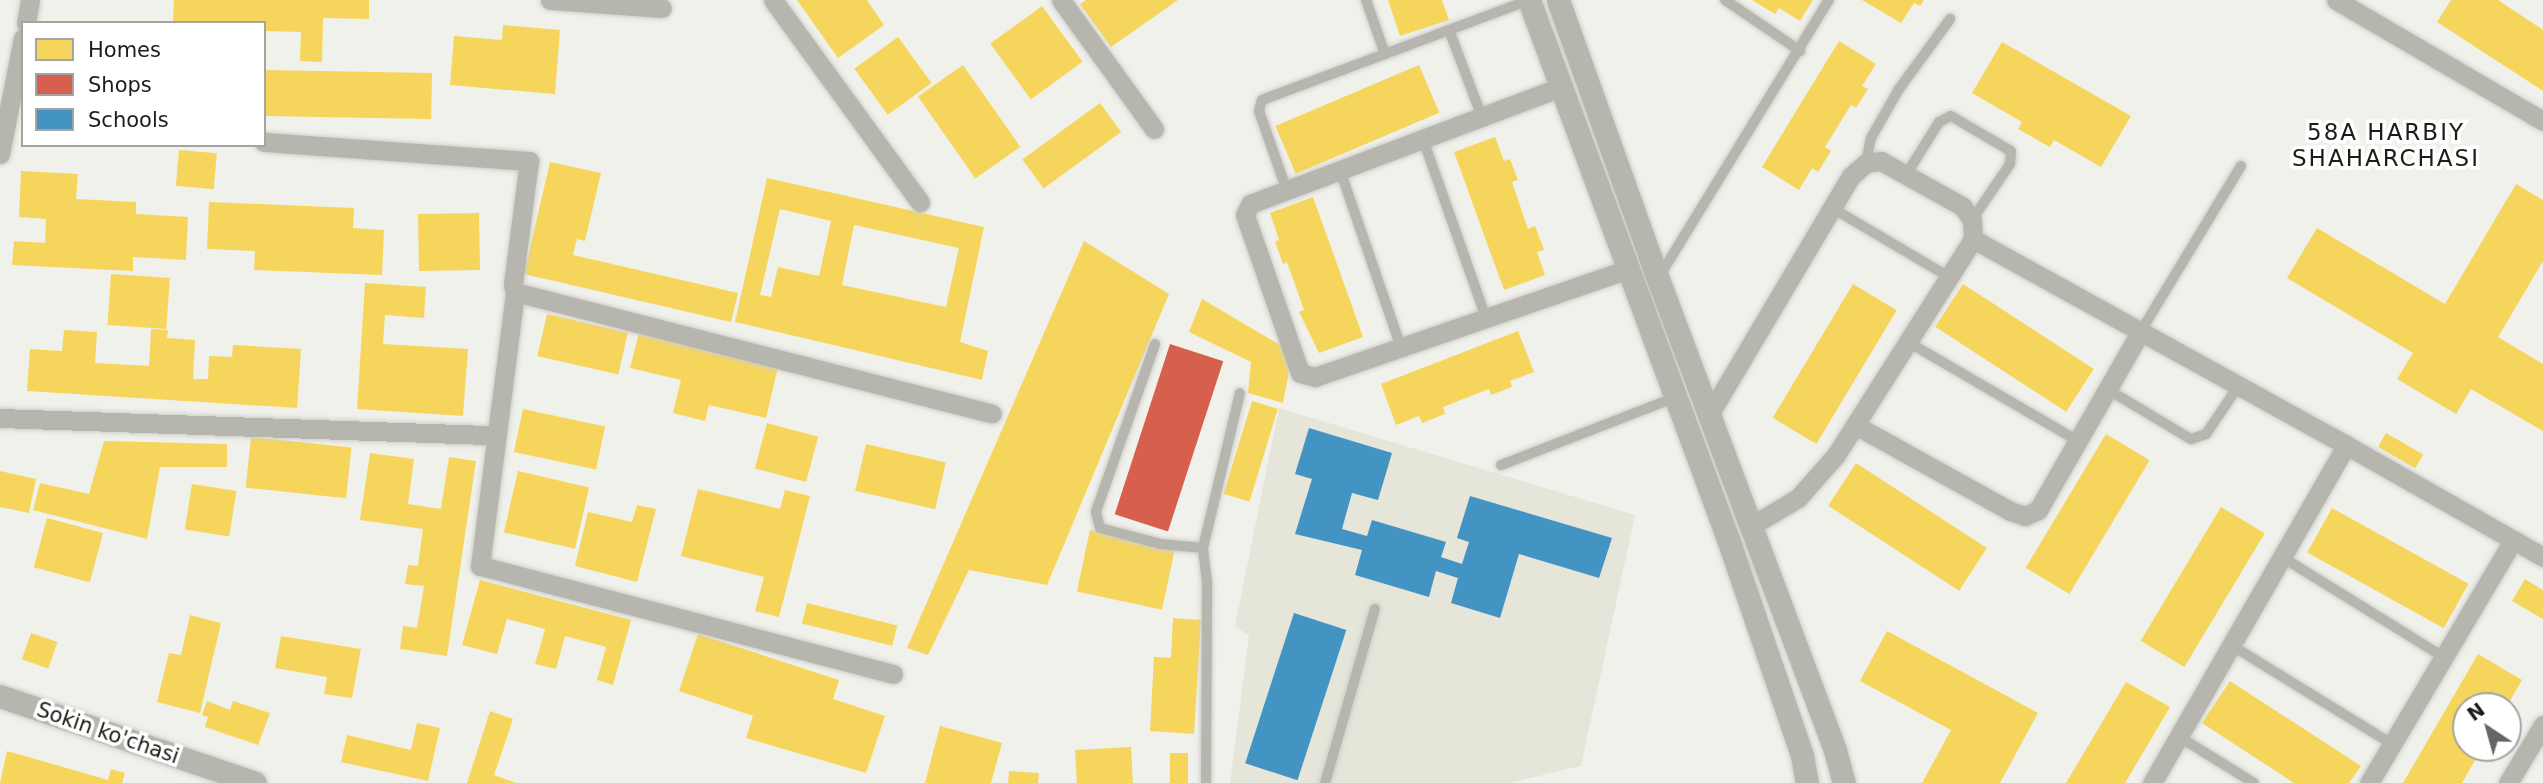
<!DOCTYPE html>
<style>
body{margin:0}
#map{position:relative;width:2543px;height:783px;overflow:hidden;background:#f1f1ec;font-family:"DejaVu Sans",sans-serif}
div>[style]{position:absolute}
[style*='--x']{left:calc(var(--x)*1px);top:calc(var(--y)*1px);width:calc(var(--w)*1px);rotate:calc(var(--a)*1deg)}
.built>*{inset:0;background:#e6e5d9}
.homes>*{inset:0;background:#f6d55c;transform-origin:0 0}
.shops>*{inset:0;background:#d6604d;transform-origin:0 0}
.schools>*{inset:0;background:#4393c3;transform-origin:0 0}
.roads{filter:drop-shadow(0 0 2px #cececb) drop-shadow(0 0 2px #cececb)}
.service>*{height:10px;margin:-5px;padding:0 5px;transform-origin:5px;border-radius:5px;background:#b7b6ae}
.minor>*{height:19px;margin:-9.5px;padding:0 9.5px;transform-origin:9.5px;border-radius:9.5px;background:#b7b6ae}
.tertiary>*{height:23px;margin:-11.5px;padding:0 11.5px;transform-origin:11.5px;border-radius:11.5px;background:#b7b6ae}
span{translate:-50% -50%;white-space:nowrap;text-align:center;line-height:1.15;-webkit-text-stroke:7px #fff;paint-order:stroke}
.street-label{font-size:21px;color:#1c1c18}
.neighbourhood-label{font-size:23px;color:#1c1c18;letter-spacing:2px}
.legend{position:absolute;left:21px;top:21px;width:245px;height:126px;box-sizing:border-box;background:#fff;border:2px solid #a4a4a3;margin:0;padding:9px 12px;list-style:none;font-size:21px;color:#1c1c18}
.legend li{display:flex;align-items:center;gap:14px;height:35px}
.legend b{width:35px;border:2px solid #a4a4a3}
.north{position:absolute;left:2452px;top:692px;width:70px;height:70px;box-sizing:border-box;background:#fff;border:2px solid #a4a4a3;border-radius:50%;rotate:324deg;font-size:19px;font-weight:700;line-height:28px;text-align:center;color:#1c1c18}
.north::after{content:'';display:block;margin:auto;width:24px;height:32px;background:#676762;clip-path:polygon(50% 0,100% 100%,50% 72%,0 100%)}
</style>
<div id="map">
<div class="built">
<i style="clip-path:polygon(1279px 408px,1635px 515px,1581px 766px,1509px 783px,1230px 783px,1249px 636px,1235px 626px)"></i>
</div>
<div class="homes">
<i style="clip-path:polygon(174px 0,369px 0,369px 19px,323px 18px,322px 62px,300px 61px,301px 32px,264px 31px,264px 23px,173px 23px)"></i>
<i style="clip-path:polygon(797px 0,867px 0,884px 25px,838px 58px)"></i>
<i style="clip-path:polygon(1086px 0,1178px 0,1111px 47px,1080px 4px)"></i>
<i style="clip-path:polygon(1388px 0,1442px 0,1449px 20px,1400px 36px)"></i>
<i style="clip-path:polygon(1752px 0,1813px 0,1800px 21px,1779px 8px,1775px 14px)"></i>
<i style="clip-path:polygon(1862px 0,1924px 0,1920px 6px,1914px 3px,1901px 23px)"></i>
<i style="clip-path:polygon(2451px 0,2498px 0,2543px 30px,2543px 91px,2437px 22px)"></i>
<i style="left:1042px;top:6px;width:69px;height:64px;rotate:54deg"></i>
<i style="clip-path:polygon(503px 25px,560px 30px,555px 94px,450px 85px,454px 36px,502px 40px)"></i>
<i style="left:898px;top:37px;width:57px;height:54px;rotate:54deg"></i>
<i style="clip-path:polygon(1839px 41px,1876px 64px,1862px 86px,1868px 89px,1856px 108px,1851px 105px,1825px 147px,1831px 151px,1818px 172px,1812px 168px,1799px 190px,1762px 167px)"></i>
<i style="clip-path:polygon(2002px 42px,2131px 116px,2101px 167px,2054px 140px,2050px 147px,2018px 129px,2022px 122px,1972px 93px)"></i>
<i style="left:963px;top:65px;width:100px;height:55px;rotate:55deg"></i>
<i style="left:1419px;top:65px;width:52px;height:156px;rotate:67deg"></i>
<i style="left:264px;top:70px;width:168px;height:46px;rotate:1deg"></i>
<i style="left:1100px;top:103px;width:36px;height:96px;rotate:54deg"></i>
<i style="clip-path:polygon(1495px 137px,1504px 161px,1510px 159px,1518px 180px,1512px 182px,1528px 229px,1535px 226px,1544px 250px,1537px 252px,1545px 275px,1504px 290px,1454px 152px)"></i>
<i style="left:179px;top:150px;width:38px;height:36px;rotate:5deg"></i>
<i style="clip-path:polygon(550px 162px,601px 173px,585px 241px,577px 239px,573px 255px,738px 293px,731px 322px,524px 274px)"></i>
<i style="clip-path:polygon(21px 171px,78px 174px,76px 199px,136px 202px,136px 214px,188px 217px,186px 260px,133px 257px,133px 271px,12px 265px,14px 241px,45px 243px,46px 219px,19px 217px)"></i>
<i style="clip-path:polygon(evenodd,767px 178px,984px 227px,960px 342px,988px 351px,982px 380px,735px 322px,767px 178px,780px 209px,831px 221px,819px 276px,778px 267px,771px 297px,760px 295px,780px 209px,767px 178px,854px 225px,959px 248px,946px 307px,842px 285px,854px 225px)"></i>
<i style="clip-path:polygon(2516px 184px,2543px 200px,2543px 261px,2498px 337px,2543px 364px,2543px 431px,2471px 389px,2456px 414px,2397px 379px,2413px 353px,2287px 278px,2317px 228px,2445px 304px)"></i>
<i style="clip-path:polygon(1313px 197px,1363px 337px,1319px 353px,1299px 312px,1304px 310px,1287px 262px,1283px 264px,1275px 242px,1279px 240px,1270px 213px)"></i>
<i style="clip-path:polygon(209px 202px,354px 208px,353px 228px,384px 230px,382px 275px,254px 270px,255px 251px,207px 249px)"></i>
<i style="left:479px;top:213px;width:57px;height:61px;rotate:89deg"></i>
<i style="clip-path:polygon(1084px 241px,1169px 294px,1047px 585px,969px 570px,928px 655px,907px 648px)"></i>
<i style="left:111px;top:274px;width:59px;height:51px;rotate:4deg"></i>
<i style="clip-path:polygon(365px 283px,426px 287px,424px 318px,385px 315px,383px 344px,468px 349px,463px 416px,357px 409px)"></i>
<i style="left:1853px;top:284px;width:51px;height:156px;rotate:31deg"></i>
<i style="left:1963px;top:284px;width:156px;height:51px;rotate:33deg"></i>
<i style="clip-path:polygon(1202px 299px,1282px 346px,1291px 361px,1283px 403px,1248px 393px,1251px 362px,1189px 332px)"></i>
<i style="left:547px;top:314px;width:83px;height:43px;rotate:13deg"></i>
<i style="clip-path:polygon(151px 329px,168px 330px,167px 338px,195px 340px,193px 379px,208px 379px,209px 356px,232px 357px,233px 345px,301px 349px,297px 408px,27px 391px,30px 349px,62px 351px,64px 330px,97px 332px,95px 363px,149px 366px)"></i>
<i style="clip-path:polygon(1518px 331px,1534px 372px,1510px 381px,1512px 387px,1491px 395px,1489px 389px,1443px 407px,1445px 414px,1422px 423px,1419px 416px,1396px 425px,1381px 384px)"></i>
<i style="clip-path:polygon(639px 333px,778px 367px,766px 418px,709px 405px,705px 421px,673px 413px,681px 380px,630px 368px)"></i>
<i style="left:1252px;top:401px;width:27px;height:97px;rotate:17deg"></i>
<i style="left:523px;top:409px;width:84px;height:44px;rotate:12deg"></i>
<i style="left:767px;top:423px;width:53px;height:47px;rotate:15deg"></i>
<i style="left:2386px;top:433px;width:43px;height:16px;rotate:30deg"></i>
<i style="left:2106px;top:434px;width:51px;height:156px;rotate:31deg"></i>
<i style="left:251px;top:437px;width:101px;height:51px;rotate:6deg"></i>
<i style="clip-path:polygon(104px 441px,227px 444px,227px 467px,160px 467px,147px 539px,33px 510px,40px 483px,89px 494px)"></i>
<i style="left:866px;top:444px;width:82px;height:48px;rotate:13deg"></i>
<i style="clip-path:polygon(370px 453px,414px 459px,408px 504px,441px 509px,449px 457px,476px 461px,447px 656px,400px 649px,403px 626px,417px 628px,424px 586px,405px 584px,408px 565px,418px 566px,423px 529px,360px 520px)"></i>
<i style="left:1856px;top:463px;width:156px;height:51px;rotate:33deg"></i>
<i style="clip-path:polygon(0 471px,36px 479px,29px 513px,0 507px)"></i>
<i style="left:518px;top:471px;width:73px;height:63px;rotate:13deg"></i>
<i style="left:192px;top:484px;width:45px;height:46px;rotate:9deg"></i>
<i style="clip-path:polygon(698px 489px,780px 509px,785px 490px,810px 496px,779px 617px,755px 611px,764px 577px,681px 556px)"></i>
<i style="clip-path:polygon(637px 505px,656px 509px,637px 582px,575px 566px,588px 512px,632px 522px)"></i>
<i style="left:2221px;top:507px;width:51px;height:156px;rotate:31deg"></i>
<i style="left:2332px;top:508px;width:156px;height:51px;rotate:29deg"></i>
<i style="left:47px;top:518px;width:58px;height:51px;rotate:15deg"></i>
<i style="left:1090px;top:530px;width:87px;height:63px;rotate:12deg"></i>
<i style="clip-path:polygon(2525px 579px,2543px 590px,2543px 619px,2512px 601px)"></i>
<i style="clip-path:polygon(480px 580px,631px 620px,613px 685px,597px 680px,606px 647px,565px 636px,556px 669px,535px 664px,545px 629px,507px 619px,497px 654px,462px 645px)"></i>
<i style="left:807px;top:603px;width:93px;height:21px;rotate:14deg"></i>
<i style="clip-path:polygon(190px 615px,221px 623px,200px 713px,157px 702px,169px 653px,181px 655px)"></i>
<i style="clip-path:polygon(1173px 618px,1201px 620px,1194px 734px,1150px 731px,1154px 657px,1171px 658px)"></i>
<i style="clip-path:polygon(1887px 631px,2038px 713px,2000px 783px,1922px 783px,1951px 730px,1860px 681px)"></i>
<i style="left:31px;top:633px;width:28px;height:28px;rotate:19deg"></i>
<i style="clip-path:polygon(698px 634px,839px 680px,833px 699px,885px 716px,866px 773px,746px 738px,753px 716px,679px 691px)"></i>
<i style="clip-path:polygon(281px 636px,361px 649px,352px 698px,324px 694px,327px 677px,275px 668px)"></i>
<i style="clip-path:polygon(2478px 654px,2522px 680px,2507px 706px,2466px 706px,2466px 748px,2482px 748px,2462px 783px,2403px 783px)"></i>
<i style="clip-path:polygon(2230px 681px,2361px 766px,2349px 783px,2294px 783px,2202px 723px)"></i>
<i style="clip-path:polygon(2126px 682px,2170px 707px,2125px 783px,2066px 783px)"></i>
<i style="clip-path:polygon(207px 701px,230px 710px,233px 701px,270px 713px,258px 745px,205px 727px,208px 717px,202px 715px)"></i>
<i style="clip-path:polygon(490px 711px,513px 719px,494px 775px,516px 783px,467px 783px)"></i>
<i style="clip-path:polygon(417px 723px,440px 728px,428px 781px,341px 762px,347px 735px,411px 750px)"></i>
<i style="clip-path:polygon(940px 726px,1002px 743px,991px 783px,925px 783px)"></i>
<i style="left:1131px;top:747px;width:36px;height:56px;rotate:87deg"></i>
<i style="clip-path:polygon(7px 751px,108px 780px,111px 769px,125px 773px,122px 783px,0 783px)"></i>
<i style="left:1170px;top:753px;width:18px;height:30px"></i>
<i style="clip-path:polygon(1009px 771px,1039px 773px,1038px 783px,1008px 783px)"></i>
</div>
<div class="shops">
<i style="left:1170px;top:344px;width:56px;height:179px;rotate:18deg"></i>
</div>
<div class="schools">
<i style="clip-path:polygon(1309px 428px,1392px 453px,1378px 500px,1352px 493px,1342px 529px,1367px 536px,1372px 520px,1446px 542px,1441px 557px,1462px 564px,1469px 542px,1457px 538px,1470px 496px,1612px 538px,1599px 578px,1519px 554px,1500px 618px,1451px 603px,1458px 578px,1436px 571px,1429px 597px,1355px 575px,1362px 550px,1295px 534px,1312px 479px,1295px 474px)"></i>
<i style="left:1294px;top:613px;width:55px;height:158px;rotate:18deg"></i>
</div>
<div class="roads">
<div class="service">
<i style="--x:1366;--y:0;--w:57;--a:70.6"></i>
<i style="--x:1725;--y:0;--w:91;--a:34.2"></i>
<i style="--x:1449;--y:30;--w:93;--a:69.2"></i>
<i style="--x:1423;--y:139;--w:190;--a:70.6"></i>
<i style="--x:1866;--y:163;--w:25;--a:-79"></i>
<i style="--x:1871;--y:138;--w:56;--a:-60.3"></i>
<i style="--x:1899;--y:89;--w:87;--a:-53.9"></i>
<i style="--x:1340;--y:170;--w:187;--a:71"></i>
<i style="--x:1906;--y:175;--w:62;--a:-58.1"></i>
<i style="--x:1939;--y:122;--w:13;--a:-27"></i>
<i style="--x:1951;--y:116;--w:69;--a:30.3"></i>
<i style="--x:2011;--y:151;--w:13;--a:94"></i>
<i style="--x:2010;--y:164;--w:68;--a:124.2"></i>
<i style="--x:1287;--y:191;--w:85;--a:-109.3"></i>
<i style="--x:1259;--y:111;--w:11;--a:-75"></i>
<i style="--x:1262;--y:100;--w:285;--a:-20.5"></i>
<i style="--x:1832;--y:208;--w:136;--a:30.5"></i>
<i style="--x:1659;--y:277;--w:325;--a:-58.5"></i>
<i style="--x:2141;--y:331;--w:193;--a:-58.8"></i>
<i style="--x:1908;--y:342;--w:197;--a:30.2"></i>
<i style="--x:1155;--y:344;--w:178;--a:109.4"></i>
<i style="--x:1096;--y:512;--w:16;--a:76"></i>
<i style="--x:1100;--y:528;--w:62;--a:14.9"></i>
<i style="--x:1160;--y:544;--w:43;--a:5.3"></i>
<i style="--x:2107;--y:389;--w:98;--a:30.8"></i>
<i style="--x:2191;--y:439;--w:16;--a:-18"></i>
<i style="--x:2206;--y:434;--w:59;--a:-56"></i>
<i style="--x:1501;--y:465;--w:188;--a:-21.2"></i>
<i style="--x:2282;--y:557;--w:190;--a:31.8"></i>
<i style="--x:2231;--y:645;--w:189;--a:31.6"></i>
<i style="--x:2178;--y:736;--w:89;--a:31.7"></i>
<i style="--x:1206;--y:783;--w:201;--a:-89.7"></i>
<i style="--x:1207;--y:582;--w:34;--a:-97"></i>
<i style="--x:1203;--y:548;--w:159;--a:-76.6"></i>
<i style="--x:1325;--y:783;--w:181;--a:-74"></i>
</div>
<div class="minor">
<i style="--x:550;--y:0;--w:112;--a:4.1"></i>
<i style="--x:773;--y:0;--w:250;--a:54"></i>
<i style="--x:1061;--y:0;--w:159;--a:54.2"></i>
<i style="--x:2336;--y:0;--w:240;--a:30.3"></i>
<i style="--x:26;--y:23;--w:23;--a:-80"></i>
<i style="--x:1561;--y:87;--w:332;--a:159.4"></i>
<i style="--x:1250;--y:204;--w:12;--a:114"></i>
<i style="--x:1245;--y:215;--w:167;--a:70.8"></i>
<i style="--x:1300;--y:373;--w:16;--a:15"></i>
<i style="--x:1315;--y:377;--w:332;--a:-19"></i>
<i style="--x:264;--y:142;--w:266;--a:4.1"></i>
<i style="--x:529;--y:161;--w:125;--a:97.4"></i>
<i style="--x:513;--y:285;--w:7;--a:74"></i>
<i style="--x:0;--y:154;--w:118;--a:-78.8"></i>
<i style="--x:1709;--y:415;--w:278;--a:-59.3"></i>
<i style="--x:1851;--y:176;--w:20;--a:-41"></i>
<i style="--x:1866;--y:163;--w:15;--a:-8"></i>
<i style="--x:1881;--y:161;--w:93;--a:29.1"></i>
<i style="--x:1962;--y:206;--w:17;--a:54"></i>
<i style="--x:1972;--y:220;--w:19;--a:87"></i>
<i style="--x:0;--y:418;--w:495;--a:2"></i>
<i style="--x:1855;--y:425;--w:177;--a:29"></i>
<i style="--x:2010;--y:511;--w:16;--a:18"></i>
<i style="--x:2025;--y:516;--w:14;--a:-25"></i>
<i style="--x:2038;--y:510;--w:207;--a:-60.1"></i>
<i style="--x:1751;--y:526;--w:55;--a:-30.8"></i>
<i style="--x:1798;--y:498;--w:57;--a:-48.5"></i>
<i style="--x:1836;--y:455;--w:256;--a:-57.6"></i>
<i style="--x:1973;--y:239;--w:426;--a:28.9"></i>
<i style="--x:2346;--y:445;--w:227;--a:29.6"></i>
<i style="--x:893;--y:674;--w:427;--a:-165.3"></i>
<i style="--x:480;--y:566;--w:276;--a:-82.7"></i>
<i style="--x:515;--y:292;--w:492;--a:14.3"></i>
<i style="--x:2152;--y:783;--w:390;--a:-60.1"></i>
<i style="--x:2369;--y:783;--w:282;--a:-59.3"></i>
<i style="--x:2508;--y:783;--w:68;--a:-58.9"></i>
</div>
<div class="tertiary">
<i style="--x:1529;--y:0;--w:575;--a:69.74"></i>
<i style="--x:1728;--y:539;--w:228;--a:71.1"></i>
<i style="--x:1802;--y:755;--w:28;--a:80"></i>
<i style="--x:1558;--y:0;--w:296;--a:70.3"></i>
<i style="--x:1658;--y:279;--w:503;--a:69.4"></i>
<i style="--x:1835;--y:750;--w:34;--a:75"></i>
<i style="--x:0;--y:696;--w:269;--a:18.8"></i>
</div>
</div>
<div class="street-label">
<span style="left:108px;top:733px;rotate:19deg">Sokin ko'chasi</span>
</div>
<div class="neighbourhood-label">
<span style="left:2386px;top:145px">58A HARBIY<br>SHAHARCHASI</span>
</div>
<ul class="legend">
<li><b style="height:19px;background:#f6d55c"></b>Homes</li>
<li><b style="height:19px;background:#d6604d"></b>Shops</li>
<li><b style="height:19px;background:#4393c3"></b>Schools</li>
</ul>
<div class="north">N</div>
</div>
